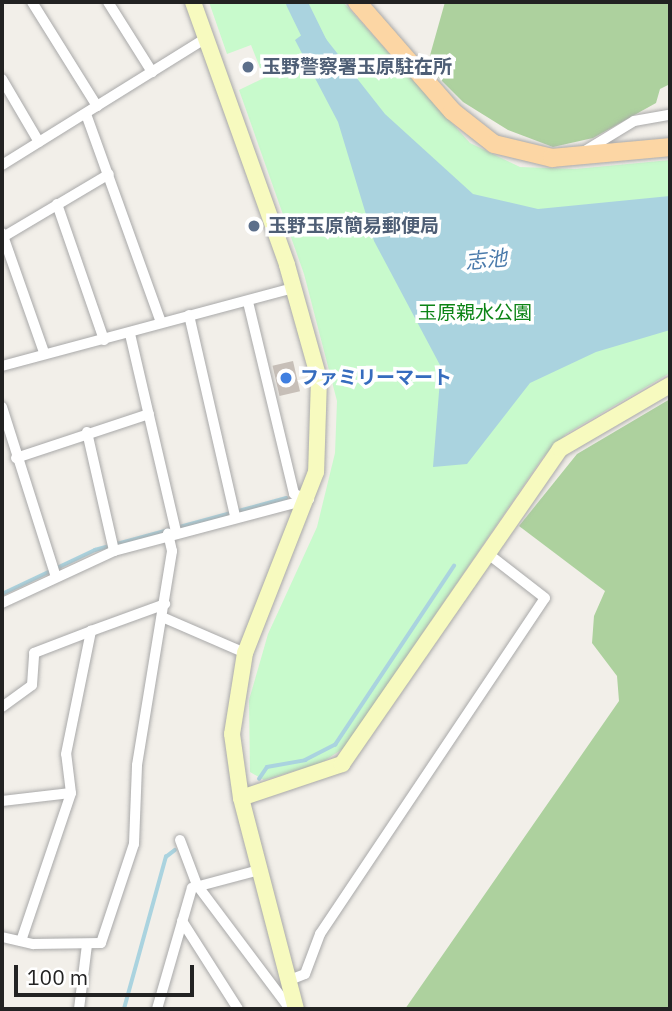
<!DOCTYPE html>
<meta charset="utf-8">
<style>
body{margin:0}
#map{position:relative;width:672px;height:1011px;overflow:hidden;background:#f2efe9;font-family:"IBM Plex Sans","Noto Sans JP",sans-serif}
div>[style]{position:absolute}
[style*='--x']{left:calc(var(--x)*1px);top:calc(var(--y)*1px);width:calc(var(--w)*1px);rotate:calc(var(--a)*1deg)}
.forest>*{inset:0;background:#add19e}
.park>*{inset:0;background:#c8facc}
.water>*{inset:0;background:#aad3df}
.stream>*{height:3.5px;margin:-1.75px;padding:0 1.75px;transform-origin:1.75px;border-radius:1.75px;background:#aad3df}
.river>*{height:21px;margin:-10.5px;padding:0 10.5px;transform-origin:10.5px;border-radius:10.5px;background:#aad3df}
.building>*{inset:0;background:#c7bfb8;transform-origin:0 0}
.roads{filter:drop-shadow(0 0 2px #a9a9a9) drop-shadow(0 0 2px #a9a9a9)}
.street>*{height:10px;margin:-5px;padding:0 5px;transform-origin:5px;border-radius:5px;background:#fff}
.secondary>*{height:16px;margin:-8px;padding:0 8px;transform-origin:8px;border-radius:8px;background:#f7fabf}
.primary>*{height:18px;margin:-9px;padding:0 9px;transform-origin:9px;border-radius:9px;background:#fcd6a4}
.dots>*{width:19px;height:19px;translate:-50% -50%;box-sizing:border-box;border:4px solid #fff;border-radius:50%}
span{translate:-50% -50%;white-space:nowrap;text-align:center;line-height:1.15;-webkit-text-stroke:7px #fff;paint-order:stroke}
.service-label{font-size:19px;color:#4e5e75;font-weight:700}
.left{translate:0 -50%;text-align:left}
.park-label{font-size:19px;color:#0c8416}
.shop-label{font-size:19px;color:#366cbe;font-weight:700}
.water-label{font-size:21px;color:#4a7aab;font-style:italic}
.frame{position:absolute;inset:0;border:4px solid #222;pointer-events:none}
.scale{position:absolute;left:14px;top:965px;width:180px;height:32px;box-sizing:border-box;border:4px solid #222;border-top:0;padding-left:9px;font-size:21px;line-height:24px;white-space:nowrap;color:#222;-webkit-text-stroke:5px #fff;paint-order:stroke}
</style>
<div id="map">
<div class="forest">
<i style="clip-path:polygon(445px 2px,670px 2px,670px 84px,660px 89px,656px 103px,593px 138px,553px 147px,508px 130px,463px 102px,427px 66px)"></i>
<i style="clip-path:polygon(670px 399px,670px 1009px,405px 1009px,619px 701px,617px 676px,592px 643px,594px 616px,605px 591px,519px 526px,577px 454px)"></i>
</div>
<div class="park">
<i style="clip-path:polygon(209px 2px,343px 2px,470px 143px,520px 167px,575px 169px,670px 160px,670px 373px,566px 434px,543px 457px,344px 748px,321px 763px,264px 780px,250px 772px,249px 700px,268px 634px,317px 527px,335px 453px,337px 401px,304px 274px,239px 90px,264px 78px,251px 45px,227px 54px)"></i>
</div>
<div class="water">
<i style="clip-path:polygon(315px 25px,385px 114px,473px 194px,538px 209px,670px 196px,670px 330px,596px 352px,530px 383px,467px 464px,433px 467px,441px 367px,374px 241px,338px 122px,295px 40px)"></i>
</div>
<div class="stream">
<i style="--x:2;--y:594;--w:103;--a:-25.3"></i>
<i style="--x:95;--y:550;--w:198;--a:-15.2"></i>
<i style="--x:259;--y:779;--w:14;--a:-56"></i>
<i style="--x:267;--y:767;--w:39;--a:-10"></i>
<i style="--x:305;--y:760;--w:34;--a:-27"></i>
<i style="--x:335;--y:745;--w:215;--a:-56.4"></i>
<i style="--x:124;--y:1009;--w:158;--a:-74.6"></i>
<i style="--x:166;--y:857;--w:11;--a:-38"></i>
</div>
<div class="river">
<i style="--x:296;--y:2;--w:57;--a:63.9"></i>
</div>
<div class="building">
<i style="left:293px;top:361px;width:31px;height:21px;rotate:77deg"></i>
</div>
<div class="roads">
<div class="street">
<i style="--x:32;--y:2;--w:123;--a:58"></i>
<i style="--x:108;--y:2;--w:83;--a:57.8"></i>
<i style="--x:2;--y:79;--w:73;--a:59.6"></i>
<i style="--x:86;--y:114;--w:221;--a:70.2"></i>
<i style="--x:580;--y:154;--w:63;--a:-31.4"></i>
<i style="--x:634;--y:121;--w:36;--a:-10"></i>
<i style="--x:2;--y:165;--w:240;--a:-31.9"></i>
<i style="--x:57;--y:204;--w:144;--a:70.9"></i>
<i style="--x:2;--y:233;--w:126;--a:70.6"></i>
<i style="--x:3;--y:237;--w:123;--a:-30.7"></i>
<i style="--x:248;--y:302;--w:197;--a:76.5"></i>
<i style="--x:294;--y:494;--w:14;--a:21"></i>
<i style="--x:189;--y:315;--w:206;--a:77.1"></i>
<i style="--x:130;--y:334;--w:202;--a:76.9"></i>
<i style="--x:2;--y:366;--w:301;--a:-15"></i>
<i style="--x:2;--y:407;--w:175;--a:72.4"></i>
<i style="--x:87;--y:432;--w:122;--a:77.2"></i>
<i style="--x:16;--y:458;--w:140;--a:-18.3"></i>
<i style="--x:2;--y:603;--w:123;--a:-24.9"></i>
<i style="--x:114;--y:551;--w:202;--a:-14.9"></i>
<i style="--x:162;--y:617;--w:90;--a:23.4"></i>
<i style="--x:2;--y:707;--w:37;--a:-36"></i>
<i style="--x:32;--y:685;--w:32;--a:-86"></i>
<i style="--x:34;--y:653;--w:61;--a:-21.1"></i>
<i style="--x:2;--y:801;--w:69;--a:-6.6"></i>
<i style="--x:180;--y:840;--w:48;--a:69.3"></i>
<i style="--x:197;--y:885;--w:155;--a:53.1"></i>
<i style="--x:182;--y:921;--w:104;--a:57.5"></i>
<i style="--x:2;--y:937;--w:32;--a:13"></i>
<i style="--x:33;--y:944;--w:68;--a:-0.8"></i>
<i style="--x:101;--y:943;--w:104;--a:-71.6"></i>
<i style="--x:134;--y:844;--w:79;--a:-87.8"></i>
<i style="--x:137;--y:765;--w:217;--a:-80.7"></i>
<i style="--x:172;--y:551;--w:18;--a:-103"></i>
<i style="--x:21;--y:941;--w:156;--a:-71.3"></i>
<i style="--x:71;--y:793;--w:39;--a:-97"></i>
<i style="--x:66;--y:754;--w:126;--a:-78.5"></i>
<i style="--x:91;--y:631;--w:79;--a:-20"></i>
<i style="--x:287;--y:981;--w:19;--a:-21"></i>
<i style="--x:305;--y:974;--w:43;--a:-69.4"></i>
<i style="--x:320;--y:934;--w:404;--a:-56.2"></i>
<i style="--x:545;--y:598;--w:73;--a:-142.2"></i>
<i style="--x:79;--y:1009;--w:64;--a:-82.9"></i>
<i style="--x:157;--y:1009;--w:126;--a:-73.9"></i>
<i style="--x:192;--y:888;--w:69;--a:-15"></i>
</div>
<div class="secondary">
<i style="--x:193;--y:2;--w:279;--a:70.3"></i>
<i style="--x:287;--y:265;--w:118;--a:74.3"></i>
<i style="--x:319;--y:379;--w:93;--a:91.8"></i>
<i style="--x:316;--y:472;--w:194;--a:111.4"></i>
<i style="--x:245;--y:653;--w:82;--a:99.1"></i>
<i style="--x:232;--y:734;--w:65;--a:82"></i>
<i style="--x:241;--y:798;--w:218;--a:75.4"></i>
<i style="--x:241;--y:798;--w:107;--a:-18.6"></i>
<i style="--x:342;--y:764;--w:383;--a:-55.3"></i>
<i style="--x:560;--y:449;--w:127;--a:-30.2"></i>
</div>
<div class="primary">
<i style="--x:357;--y:2;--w:145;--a:48.9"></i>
<i style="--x:452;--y:111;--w:53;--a:38.2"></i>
<i style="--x:494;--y:144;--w:60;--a:13.6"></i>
<i style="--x:552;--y:158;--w:119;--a:-5.3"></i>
</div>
</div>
<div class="dots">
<i style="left:248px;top:67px;background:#5c6f8a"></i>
<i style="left:254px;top:226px;background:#5c6f8a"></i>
<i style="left:286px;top:378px;background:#3f7fe0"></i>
</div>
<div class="service-label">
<span class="left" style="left:262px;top:67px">玉野警察署玉原駐在所</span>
<span class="left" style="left:268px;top:226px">玉野玉原簡易郵便局</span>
</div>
<div class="park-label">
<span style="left:475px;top:313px">玉原親水公園</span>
</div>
<div class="shop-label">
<span class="left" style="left:300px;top:378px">ファミリーマート</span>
</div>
<div class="water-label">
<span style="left:486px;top:259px;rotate:-6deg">志池</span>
</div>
<div class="frame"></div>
<div class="scale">100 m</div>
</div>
